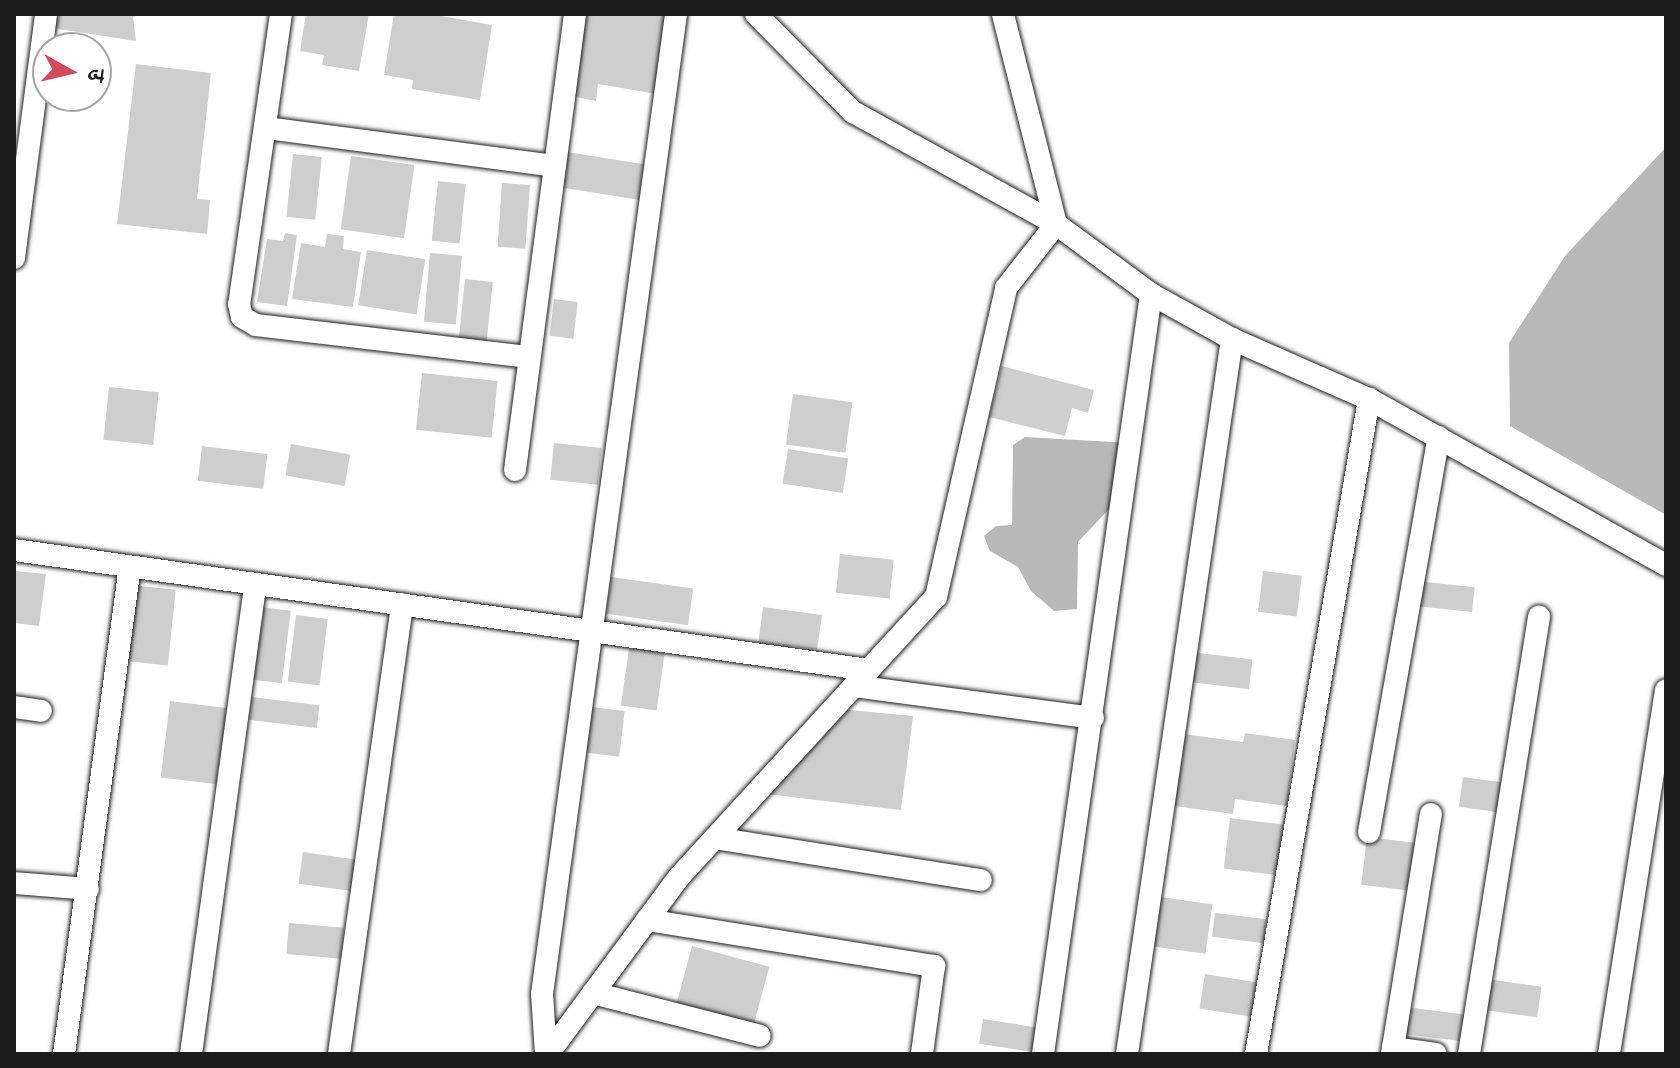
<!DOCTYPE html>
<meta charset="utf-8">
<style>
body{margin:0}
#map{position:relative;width:1680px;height:1068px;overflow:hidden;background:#fff;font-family:Dekko,"Playpen Sans Deva",sans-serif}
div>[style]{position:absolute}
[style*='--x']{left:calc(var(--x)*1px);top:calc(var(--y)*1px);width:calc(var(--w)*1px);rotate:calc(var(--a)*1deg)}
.water>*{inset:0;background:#b8b8b8}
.building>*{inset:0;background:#cecece;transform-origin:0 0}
.roads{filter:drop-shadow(0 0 2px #1c1c1c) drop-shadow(0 0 2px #1c1c1c)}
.street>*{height:22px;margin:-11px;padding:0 11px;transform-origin:11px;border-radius:11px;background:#fff}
span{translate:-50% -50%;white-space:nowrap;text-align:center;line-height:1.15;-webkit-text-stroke:6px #fff;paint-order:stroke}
.frame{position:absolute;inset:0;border:16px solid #1c1c1c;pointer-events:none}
.north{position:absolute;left:32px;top:32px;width:80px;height:80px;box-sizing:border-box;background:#fff;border:2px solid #a4a4a4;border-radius:50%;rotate:98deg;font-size:22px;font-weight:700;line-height:32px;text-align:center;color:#1c1c1c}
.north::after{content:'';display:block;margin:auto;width:28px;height:36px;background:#d1495b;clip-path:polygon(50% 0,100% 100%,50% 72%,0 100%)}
</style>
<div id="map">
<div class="water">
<i style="clip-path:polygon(1666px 147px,1666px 515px,1510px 426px,1509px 343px,1565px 256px)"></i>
<i style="clip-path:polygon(1025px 437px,1130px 443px,1111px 507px,1078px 542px,1077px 609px,1054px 611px,1031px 591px,1018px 567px,990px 551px,984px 536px,996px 526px,1012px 525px,1013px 445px)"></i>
</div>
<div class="building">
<i style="clip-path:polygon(54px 14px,140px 14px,133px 17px,136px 41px,52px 28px)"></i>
<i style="clip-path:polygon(306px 14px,369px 14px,359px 71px,322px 65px,324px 55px,300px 51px)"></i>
<i style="clip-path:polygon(394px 14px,430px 14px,492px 25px,480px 100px,412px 89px,413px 80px,384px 75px)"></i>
<i style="clip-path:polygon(584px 14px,670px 14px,657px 94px,598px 84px,596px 101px,571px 96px)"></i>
<i style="clip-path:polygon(136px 64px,211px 73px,197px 199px,210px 200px,207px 234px,117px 224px)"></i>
<i style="left:567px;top:152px;width:86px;height:36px;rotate:9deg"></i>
<i style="left:293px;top:154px;width:29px;height:63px;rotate:6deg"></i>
<i style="left:351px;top:156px;width:64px;height:74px;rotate:8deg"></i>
<i style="left:438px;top:181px;width:28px;height:60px;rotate:6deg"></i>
<i style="left:502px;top:183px;width:28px;height:64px;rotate:4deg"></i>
<i style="clip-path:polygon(285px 233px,297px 235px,287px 306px,257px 302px,267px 239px,283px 241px)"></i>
<i style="clip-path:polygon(327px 234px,344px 236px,343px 249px,361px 252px,353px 307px,292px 299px,301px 243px,325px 247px)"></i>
<i style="left:367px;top:250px;width:59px;height:56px;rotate:9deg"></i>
<i style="left:430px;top:253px;width:32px;height:69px;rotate:5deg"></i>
<i style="left:465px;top:279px;width:28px;height:64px;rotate:6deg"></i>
<i style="left:554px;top:299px;width:24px;height:37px;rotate:7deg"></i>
<i style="clip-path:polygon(1002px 366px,1094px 390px,1088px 413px,1072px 408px,1065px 436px,989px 417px)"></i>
<i style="left:422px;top:373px;width:76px;height:57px;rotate:6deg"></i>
<i style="left:109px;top:387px;width:50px;height:53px;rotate:6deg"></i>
<i style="left:793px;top:394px;width:60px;height:51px;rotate:8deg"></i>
<i style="left:554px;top:443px;width:48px;height:37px;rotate:6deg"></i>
<i style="left:291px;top:444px;width:60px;height:32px;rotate:10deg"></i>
<i style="left:202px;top:446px;width:66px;height:35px;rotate:7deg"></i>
<i style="left:788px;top:449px;width:61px;height:35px;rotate:9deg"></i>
<i style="left:840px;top:554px;width:54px;height:39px;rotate:6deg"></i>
<i style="clip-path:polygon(15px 571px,46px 574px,39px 626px,14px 623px)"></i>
<i style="left:1263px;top:571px;width:39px;height:41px;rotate:7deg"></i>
<i style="left:611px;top:577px;width:83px;height:37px;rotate:8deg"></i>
<i style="left:1416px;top:581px;width:59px;height:25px;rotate:6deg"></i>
<i style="left:130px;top:585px;width:46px;height:76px;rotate:6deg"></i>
<i style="left:260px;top:607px;width:31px;height:73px;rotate:7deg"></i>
<i style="clip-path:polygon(763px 607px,822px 615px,817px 650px,790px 646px,788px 656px,757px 652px)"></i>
<i style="left:296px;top:615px;width:32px;height:67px;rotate:7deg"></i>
<i style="left:629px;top:648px;width:36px;height:58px;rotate:8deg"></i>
<i style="left:1191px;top:652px;width:62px;height:30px;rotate:7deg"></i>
<i style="left:252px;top:697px;width:68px;height:23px;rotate:7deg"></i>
<i style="left:170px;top:701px;width:63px;height:77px;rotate:7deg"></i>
<i style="left:592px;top:707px;width:33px;height:46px;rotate:7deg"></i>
<i style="clip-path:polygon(839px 709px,913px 716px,901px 810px,766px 794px)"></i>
<i style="clip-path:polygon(1176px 733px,1243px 742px,1245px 733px,1295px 740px,1287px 806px,1235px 799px,1233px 814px,1167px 805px)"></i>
<i style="left:1463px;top:777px;width:42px;height:30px;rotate:8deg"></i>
<i style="left:1230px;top:818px;width:55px;height:51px;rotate:7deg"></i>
<i style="left:1367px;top:837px;width:54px;height:48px;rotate:7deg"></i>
<i style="left:303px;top:852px;width:55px;height:32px;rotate:8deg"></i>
<i style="left:1153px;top:896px;width:60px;height:50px;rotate:8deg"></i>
<i style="left:1215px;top:913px;width:52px;height:24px;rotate:7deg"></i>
<i style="left:289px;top:923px;width:55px;height:31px;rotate:5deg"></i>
<i style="left:692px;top:946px;width:80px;height:64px;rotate:15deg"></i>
<i style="left:1205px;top:974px;width:52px;height:35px;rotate:9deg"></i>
<i style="left:1487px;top:979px;width:55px;height:31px;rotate:8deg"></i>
<i style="left:1405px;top:1007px;width:63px;height:27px;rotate:7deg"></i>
<i style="left:983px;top:1019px;width:57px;height:25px;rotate:9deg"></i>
</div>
<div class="roads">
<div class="street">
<i style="--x:281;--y:14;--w:293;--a:98.2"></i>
<i style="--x:239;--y:304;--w:13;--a:77"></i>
<i style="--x:242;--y:317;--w:16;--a:30"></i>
<i style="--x:256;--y:325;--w:275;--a:6.7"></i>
<i style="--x:756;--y:14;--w:138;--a:45.3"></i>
<i style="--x:853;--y:112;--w:232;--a:28.9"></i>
<i style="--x:1056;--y:224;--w:118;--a:36.4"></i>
<i style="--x:1151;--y:294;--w:93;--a:29.1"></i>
<i style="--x:1232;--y:339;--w:150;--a:23.7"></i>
<i style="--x:1369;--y:399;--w:340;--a:29.2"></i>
<i style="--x:267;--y:128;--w:290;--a:7.5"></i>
<i style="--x:14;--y:258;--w:246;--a:-82.5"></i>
<i style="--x:515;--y:470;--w:460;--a:-82.5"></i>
<i style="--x:14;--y:550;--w:863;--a:7.99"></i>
<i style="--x:854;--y:686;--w:241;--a:7.6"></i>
<i style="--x:14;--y:707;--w:27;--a:8"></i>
<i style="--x:1369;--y:832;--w:401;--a:-80"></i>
<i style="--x:715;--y:838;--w:269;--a:9"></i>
<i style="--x:14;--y:883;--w:74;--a:4.6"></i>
<i style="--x:647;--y:920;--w:291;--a:9.1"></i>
<i style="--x:934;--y:966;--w:89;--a:97.8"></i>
<i style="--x:593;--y:993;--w:172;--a:14.4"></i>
<i style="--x:1393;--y:1048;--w:43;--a:7.9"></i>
<i style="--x:64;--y:1054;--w:492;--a:-82.3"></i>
<i style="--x:191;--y:1054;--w:474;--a:-82.2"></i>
<i style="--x:339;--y:1054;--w:454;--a:-82"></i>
<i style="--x:546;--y:1054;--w:60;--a:-93.8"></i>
<i style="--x:542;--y:994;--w:989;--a:-82.21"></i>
<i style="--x:548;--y:1054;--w:220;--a:-53.5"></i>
<i style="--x:679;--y:877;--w:380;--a:-47.5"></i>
<i style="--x:936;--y:597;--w:317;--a:-77.2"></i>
<i style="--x:1006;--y:288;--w:81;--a:-52"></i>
<i style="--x:1056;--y:224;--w:217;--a:-104.2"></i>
<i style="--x:1043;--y:1054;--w:768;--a:-81.91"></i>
<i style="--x:1127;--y:1054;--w:723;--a:-81.65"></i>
<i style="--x:1256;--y:1054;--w:665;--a:-80.21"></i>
<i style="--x:1392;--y:1054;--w:243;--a:-80.8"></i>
<i style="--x:1469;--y:1054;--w:443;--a:-80.9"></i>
<i style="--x:1609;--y:1054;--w:368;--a:-81.1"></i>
</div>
</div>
<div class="frame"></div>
<div class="north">उ</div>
</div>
